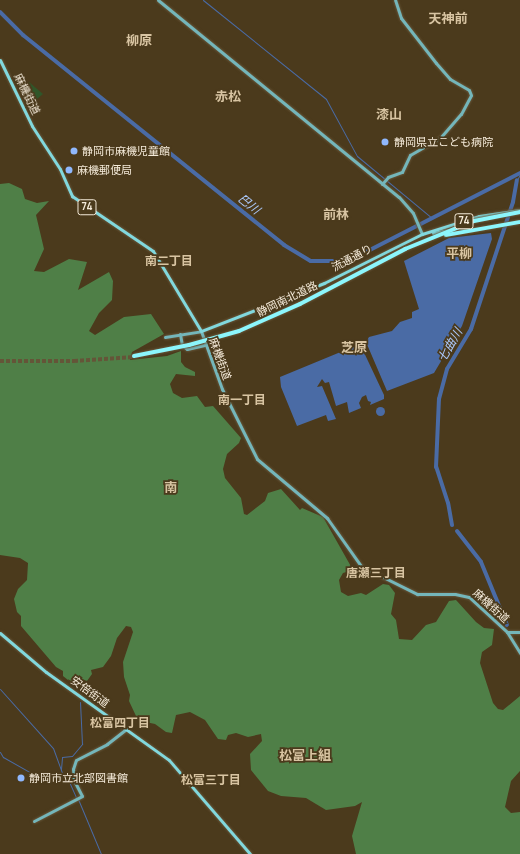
<!DOCTYPE html>
<meta charset="utf-8">
<style>
body{margin:0}
#map{position:relative;width:520px;height:854px;overflow:hidden;background:#4b3a1c;font-family:Manrope,"Noto Sans JP",sans-serif}
div>[style]{position:absolute}
[style*='--x']{left:calc(var(--x)*1px);top:calc(var(--y)*1px);width:calc(var(--w)*1px);rotate:calc(var(--a)*1deg)}
.green>*{inset:0;background:#305629}
.forest>*{inset:0;background:#4f7f47}
.water>*{inset:0;background:#4a6ba5}
.round{border-radius:50%}
.stream>*{height:1px;margin:-0.5px;padding:0 0.5px;transform-origin:0.5px;border-radius:0.5px;background:#4a6ba5}
.river>*{height:4px;margin:-2px;padding:0 2px;transform-origin:2px;border-radius:2px;background:#4a6ba5}
.highway-tunnel>*{height:4px;margin-top:-2px;transform-origin:0;background:repeating-linear-gradient(90deg,#645538 0 4px,transparent 0 6px)}
.roads{filter:drop-shadow(0 0 1px #66563a) drop-shadow(0 0 1px #66563a)}
.secondary>*{height:3px;margin:-1.5px;padding:0 1.5px;transform-origin:1.5px;border-radius:1.5px;background:#74b6ba}
.primary>*{height:3px;margin:-1.5px;padding:0 1.5px;transform-origin:1.5px;border-radius:1.5px;background:#81d8dd}
.bridges{filter:drop-shadow(0 0 1px #66563a) drop-shadow(0 0 1px #66563a)}
.highway-bridge>*{height:4px;margin:-2px;padding:0 2px;transform-origin:2px;border-radius:2px;background:#8cf6fc}
.dots>*{width:11px;height:11px;translate:-50% -50%;box-sizing:border-box;border:2px solid #4b3a1c;border-radius:50%}
span{translate:-50% -50%;white-space:nowrap;text-align:center;line-height:1.15;-webkit-text-stroke:3.5px #4b3a1c;paint-order:stroke}
.shield-label span{padding:1px 3px;background:#4b3a1c;border:1px solid;border-radius:3px;-webkit-text-stroke-width:0}
.shield-label{font-size:10px;color:#f5ebda;font-weight:700}
.street-label{font-size:11px;color:#f5ebda}
.poi-label{font-size:11px;color:#f5ebda}
.left{translate:0 -50%;text-align:left}
.water-label{font-size:12px;color:#abc8fa;font-style:italic}
.neighbourhood-label{font-size:12px;color:#d8c4a2;font-weight:700}
.quarter-label{font-size:13px;color:#d8c4a2;font-weight:700}
</style>
<div id="map">
<div class="green">
<i style="clip-path:polygon(29px 82px,43px 94px,31px 104px,22px 86px)"></i>
</div>
<div class="forest">
<i style="clip-path:polygon(9px 183px,22px 189px,25px 199px,37px 203px,49px 201px,36px 215px,44px 249px,34px 271px,44px 272px,69px 259px,87px 262px,78px 290px,109px 272px,113px 281px,112px 300px,99px 313px,89px 331px,95px 335px,124px 317px,151px 314px,164px 334px,132px 352px,130px 360px,167px 356px,181px 351px,181px 362px,185px 367px,195px 372px,195px 376px,176px 374px,170px 384px,173px 393px,182px 398px,197px 396px,205px 407px,213px 406px,241px 438px,239px 443px,227px 454px,223px 469px,225px 478px,241px 498px,244px 514px,247px 515px,265px 501px,268px 493px,281px 489px,300px 510px,302px 508px,323px 517px,353px 570px,343px 573px,339px 580px,341px 592px,348px 596px,361px 593px,366px 595px,383px 584px,389px 585px,395px 593px,391px 614px,396px 620px,399px 639px,412px 640px,426px 625px,436px 622px,449px 601px,456px 600px,476px 622px,484px 628px,494px 629px,492px 645px,482px 652px,480px 663px,493px 703px,498px 709px,503px 710px,520px 696px,520px 771px,511px 781px,505px 807px,511px 813px,520px 812px,520px 854px,356px 854px,352px 836px,362px 802px,355px 806px,326px 810px,306px 798px,281px 796px,268px 791px,251px 770px,250px 754px,262px 741px,261px 734px,248px 737px,236px 733px,228px 735px,226px 740px,218px 739px,205px 720px,190px 712px,176px 715px,172px 733px,166px 732px,155px 724px,141px 721px,136px 716px,129px 701px,130px 695px,124px 677px,123px 662px,133px 632px,131px 627px,126px 626px,117px 638px,111px 656px,103px 667px,91px 670px,92px 674px,87px 681px,82px 679px,73px 684px,63px 676px,63px 671px,56px 667px,21px 626px,21px 616px,17px 612px,14px 599px,18px 589px,27px 580px,28px 563px,20px 558px,0 555px,0 184px)"></i>
</div>
<div class="water">
<i style="clip-path:polygon(491px 233px,492px 239px,462px 326px,434px 373px,387px 391px,366px 342px,369px 337px,392px 331px,400px 322px,412px 318px,412px 312px,419px 309px,404px 261px,449px 238px)"></i>
<i style="clip-path:polygon(360px 344px,384px 395px,384px 399px,370px 405px,371px 402px,368px 401px,366px 395px,362px 397px,359px 403px,361px 408px,349px 413px,347px 402px,336px 406px,329px 382px,325px 383px,322px 379px,317px 387px,322px 386px,336px 419px,328px 421px,326px 415px,297px 426px,281px 387px,280px 377px)"></i>
<i class="round" style="left:375.5px;top:406.5px;width:9px;height:9px"></i>
</div>
<div class="stream">
<i style="--x:203;--y:0;--w:158;--a:38.8"></i>
<i style="--x:326;--y:99;--w:65;--a:61.5"></i>
<i style="--x:357;--y:156;--w:97;--a:39.6"></i>
<i style="--x:517;--y:180;--w:7;--a:-63"></i>
<i style="--x:0;--y:689;--w:79;--a:48.1"></i>
<i style="--x:53;--y:748;--w:30;--a:70"></i>
<i style="--x:63;--y:776;--w:4;--a:14"></i>
<i style="--x:67;--y:777;--w:22;--a:66"></i>
<i style="--x:0;--y:752;--w:6;--a:59"></i>
<i style="--x:3;--y:757;--w:53;--a:29.5"></i>
<i style="--x:49;--y:783;--w:15;--a:-28"></i>
<i style="--x:61;--y:769;--w:12;--a:-85"></i>
<i style="--x:62;--y:757;--w:10;--a:-6"></i>
<i style="--x:72;--y:756;--w:16;--a:-50"></i>
<i style="--x:82;--y:744;--w:42;--a:-92.7"></i>
<i style="--x:78;--y:799;--w:60;--a:67.3"></i>
</div>
<div class="river">
<i style="--x:0;--y:12;--w:33;--a:45"></i>
<i style="--x:23;--y:35;--w:335;--a:38.8"></i>
<i style="--x:284;--y:245;--w:31;--a:31"></i>
<i style="--x:311;--y:261;--w:31;--a:0"></i>
<i style="--x:342;--y:261;--w:19;--a:-18"></i>
<i style="--x:360;--y:255;--w:180;--a:-27.1"></i>
<i style="--x:452;--y:525;--w:22;--a:-100"></i>
<i style="--x:448;--y:503;--w:38;--a:-108"></i>
<i style="--x:436;--y:467;--w:68;--a:-87.5"></i>
<i style="--x:439;--y:399;--w:31;--a:-75"></i>
<i style="--x:447;--y:369;--w:47;--a:-59"></i>
<i style="--x:471;--y:329;--w:134;--a:-71.7"></i>
<i style="--x:513;--y:202;--w:22;--a:-80"></i>
<i style="--x:457;--y:531;--w:39;--a:52"></i>
<i style="--x:481;--y:562;--w:68;--a:67.6"></i>
</div>
<div class="highway-tunnel">
<i style="--x:0;--y:361;--w:74;--a:0"></i>
<i style="--x:74;--y:361;--w:60;--a:-3.8"></i>
</div>
<div class="roads">
<div class="secondary">
<i style="--x:158;--y:0;--w:311;--a:39.3"></i>
<i style="--x:399;--y:197;--w:21;--a:49"></i>
<i style="--x:413;--y:213;--w:23;--a:67"></i>
<i style="--x:382;--y:184;--w:9;--a:-49"></i>
<i style="--x:388;--y:177;--w:15;--a:-20"></i>
<i style="--x:402;--y:172;--w:19;--a:-65"></i>
<i style="--x:410;--y:155;--w:34;--a:-30"></i>
<i style="--x:440;--y:138;--w:32;--a:-49"></i>
<i style="--x:461;--y:114;--w:21;--a:-62"></i>
<i style="--x:471;--y:95;--w:5;--a:-112"></i>
<i style="--x:469;--y:90;--w:22;--a:-150"></i>
<i style="--x:450;--y:79;--w:21;--a:-131"></i>
<i style="--x:436;--y:63;--w:57;--a:-127.9"></i>
<i style="--x:401;--y:18;--w:19;--a:-108"></i>
<i style="--x:180;--y:334;--w:11;--a:80"></i>
<i style="--x:182;--y:345;--w:6;--a:39"></i>
<i style="--x:187;--y:349;--w:18;--a:-13"></i>
<i style="--x:165;--y:337;--w:36;--a:-9"></i>
<i style="--x:201;--y:331;--w:62;--a:70.1"></i>
<i style="--x:222;--y:389;--w:78;--a:63.4"></i>
<i style="--x:257;--y:459;--w:92;--a:40.1"></i>
<i style="--x:327;--y:518;--w:59;--a:54.7"></i>
<i style="--x:361;--y:566;--w:63;--a:26.6"></i>
<i style="--x:417;--y:594;--w:38;--a:0"></i>
<i style="--x:455;--y:594;--w:14;--a:12"></i>
<i style="--x:469;--y:597;--w:52;--a:42.6"></i>
<i style="--x:507;--y:632;--w:25;--a:58"></i>
<i style="--x:507;--y:632;--w:13;--a:0"></i>
<i style="--x:34;--y:821;--w:54;--a:-27.5"></i>
<i style="--x:82;--y:796;--w:18;--a:-117"></i>
<i style="--x:74;--y:780;--w:11;--a:-95"></i>
<i style="--x:73;--y:769;--w:9;--a:-72"></i>
<i style="--x:76;--y:760;--w:35;--a:-27"></i>
<i style="--x:107;--y:744;--w:24;--a:-38"></i>
</div>
<div class="primary">
<i style="--x:0;--y:60;--w:73;--a:64.1"></i>
<i style="--x:32;--y:126;--w:51;--a:56.9"></i>
<i style="--x:60;--y:169;--w:30;--a:66"></i>
<i style="--x:72;--y:196;--w:98;--a:34.2"></i>
<i style="--x:153;--y:251;--w:93;--a:59"></i>
<i style="--x:201;--y:331;--w:132;--a:-21.3"></i>
<i style="--x:324;--y:283;--w:110;--a:-26.6"></i>
<i style="--x:422;--y:234;--w:60;--a:-17.5"></i>
<i style="--x:479;--y:216;--w:41;--a:-8.3"></i>
<i style="--x:458;--y:228;--w:15;--a:4"></i>
<i style="--x:433;--y:233;--w:16;--a:-11"></i>
<i style="--x:0;--y:633;--w:60;--a:40.3"></i>
<i style="--x:46;--y:672;--w:151;--a:35.6"></i>
<i style="--x:169;--y:760;--w:124;--a:49.2"></i>
</div>
</div>
<div class="bridges">
<div class="highway-bridge">
<i style="--x:446;--y:235;--w:75;--a:-10"></i>
<i style="--x:134;--y:356;--w:56;--a:-11.3"></i>
<i style="--x:189;--y:345;--w:52;--a:-15.6"></i>
<i style="--x:239;--y:331;--w:67;--a:-23.9"></i>
<i style="--x:300;--y:304;--w:119;--a:-27.6"></i>
<i style="--x:405;--y:249;--w:74;--a:-22.1"></i>
<i style="--x:474;--y:221;--w:47;--a:-11.1"></i>
</div>
</div>
<div class="dots">
<i style="left:385px;top:142px;background:#90b8fd"></i>
<i style="left:74px;top:151px;background:#90b8fd"></i>
<i style="left:69px;top:170px;background:#90b8fd"></i>
<i style="left:21px;top:778px;background:#90b8fd"></i>
</div>
<div class="shield-label">
<span style="left:87px;top:207px">74</span>
<span style="left:464px;top:221px">74</span>
</div>
<div class="street-label">
<span style="left:27px;top:94px;rotate:64deg">麻機街道</span>
<span style="left:352px;top:258px;rotate:-28deg">流通通り</span>
<span style="left:287px;top:299px;rotate:-26deg">静岡南北道路</span>
<span style="left:220px;top:359px;rotate:70deg">麻機街道</span>
<span style="left:491px;top:606px;rotate:42deg">麻機街道</span>
<span style="left:90px;top:692px;rotate:36deg">安倍街道</span>
</div>
<div class="poi-label">
<span class="left" style="left:394px;top:142px">静岡県立こども病院</span>
<span class="left" style="left:82px;top:151px">静岡市麻機児童館</span>
<span class="left" style="left:77px;top:170px">麻機郵便局</span>
<span class="left" style="left:29px;top:778px">静岡市立北部図書館</span>
</div>
<div class="water-label">
<span style="left:249px;top:204px;rotate:39deg">巴川</span>
<span style="left:450px;top:345px;rotate:-60deg">七曲川</span>
</div>
<div class="neighbourhood-label">
<span style="left:169px;top:261px">南二丁目</span>
<span style="left:242px;top:400px">南一丁目</span>
<span style="left:376px;top:573px">唐瀬三丁目</span>
<span style="left:120px;top:723px">松富四丁目</span>
<span style="left:211px;top:780px">松富三丁目</span>
</div>
<div class="quarter-label">
<span style="left:448px;top:18px">天神前</span>
<span style="left:139px;top:40px">柳原</span>
<span style="left:228px;top:96px">赤松</span>
<span style="left:389px;top:114px">漆山</span>
<span style="left:336px;top:214px">前林</span>
<span style="left:459px;top:253px">平柳</span>
<span style="left:354px;top:347px">芝原</span>
<span style="left:171px;top:487px">南</span>
<span style="left:305px;top:755px">松富上組</span>
</div>
</div>
